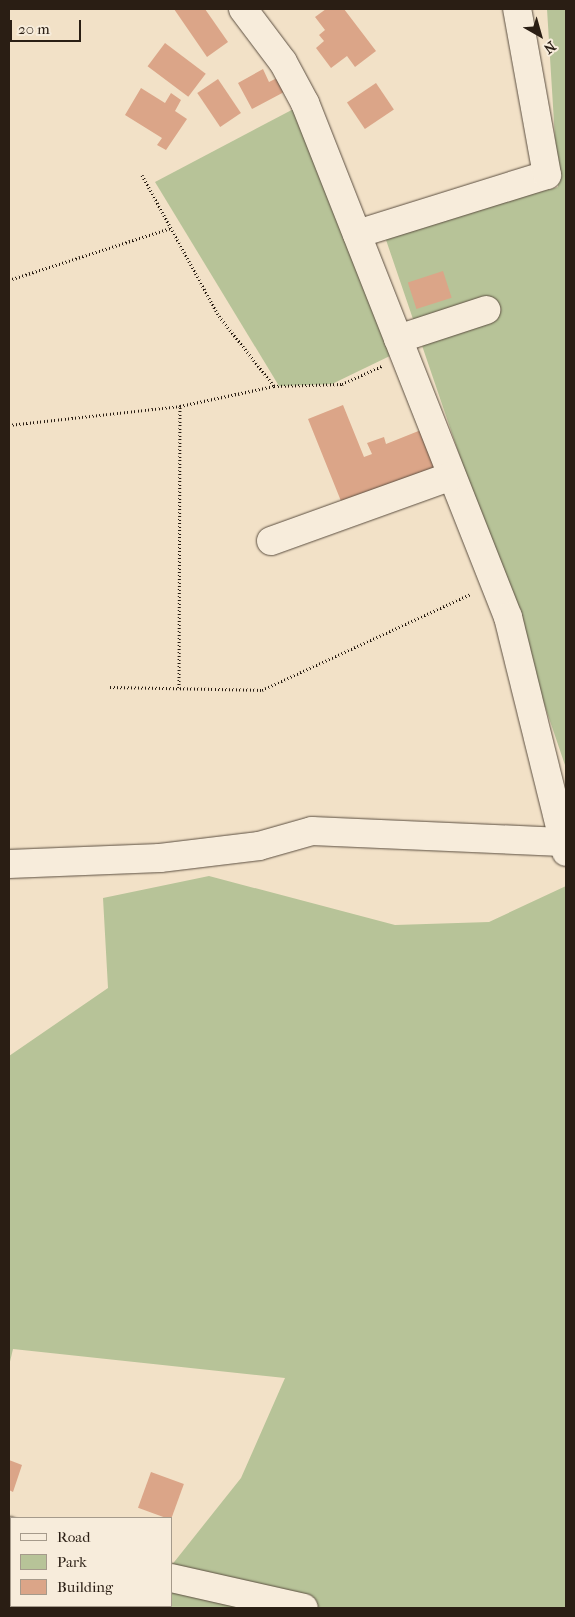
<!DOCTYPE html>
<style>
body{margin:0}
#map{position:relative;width:575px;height:1617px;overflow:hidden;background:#f2e1c7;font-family:"IM FELL French Canon",serif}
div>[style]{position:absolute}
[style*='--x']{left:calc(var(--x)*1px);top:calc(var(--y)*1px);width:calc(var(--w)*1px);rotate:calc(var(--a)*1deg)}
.green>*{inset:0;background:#b7c398}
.building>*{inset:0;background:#dba588;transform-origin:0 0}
.path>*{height:3px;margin-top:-1.5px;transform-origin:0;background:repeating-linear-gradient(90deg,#2a1e14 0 1px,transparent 0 3.5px)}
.roads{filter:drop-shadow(0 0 1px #5c4f41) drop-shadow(0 0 1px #5c4f41)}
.minor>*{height:28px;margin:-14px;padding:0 14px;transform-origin:14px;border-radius:14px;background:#f7ecdb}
span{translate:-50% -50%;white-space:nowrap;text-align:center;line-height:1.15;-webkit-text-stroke:4.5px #f7ecdb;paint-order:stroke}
.frame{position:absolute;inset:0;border:10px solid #2a1e14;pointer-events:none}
.legend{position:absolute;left:10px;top:1517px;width:162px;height:90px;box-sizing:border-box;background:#f7ecdb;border:1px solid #a59a8b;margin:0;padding:6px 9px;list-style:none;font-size:15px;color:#2a1e14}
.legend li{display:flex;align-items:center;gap:10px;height:25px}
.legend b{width:25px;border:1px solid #a59a8b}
.north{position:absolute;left:515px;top:10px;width:50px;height:50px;-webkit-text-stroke:4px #f7ecdb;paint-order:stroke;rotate:142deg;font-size:14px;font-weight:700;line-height:20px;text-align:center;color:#2a1e14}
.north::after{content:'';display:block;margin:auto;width:18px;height:22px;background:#2a1e14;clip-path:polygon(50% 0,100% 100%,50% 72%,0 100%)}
.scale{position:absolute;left:10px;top:20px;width:71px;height:22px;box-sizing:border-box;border:2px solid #2a1e14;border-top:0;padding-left:6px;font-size:15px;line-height:18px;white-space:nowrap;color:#2a1e14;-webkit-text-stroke:4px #f7ecdb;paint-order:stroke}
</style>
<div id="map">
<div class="green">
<i style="clip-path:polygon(547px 9px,566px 9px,566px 768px,384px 234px,558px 187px)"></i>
<i style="clip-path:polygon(305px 103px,396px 353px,332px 384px,279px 386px,155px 182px)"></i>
<i style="clip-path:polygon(209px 876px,395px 925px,489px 922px,566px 886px,566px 1608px,152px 1608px,171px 1606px,171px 1566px,241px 1478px,285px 1378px,13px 1349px,9px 1366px,9px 1056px,108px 988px,103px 898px)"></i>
</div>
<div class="building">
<i style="clip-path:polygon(174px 9px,205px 9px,228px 42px,207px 57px)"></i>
<i style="clip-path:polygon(326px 9px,344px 9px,376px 51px,355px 67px,347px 56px,331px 68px,316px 48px,324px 41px,319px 35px,325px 30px,315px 17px)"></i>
<i style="left:165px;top:43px;width:51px;height:29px;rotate:37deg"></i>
<i style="clip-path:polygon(263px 69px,269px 82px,279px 77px,286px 91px,252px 109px,238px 83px)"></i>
<i style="left:218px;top:79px;width:41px;height:25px;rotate:56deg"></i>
<i style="left:376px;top:83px;width:32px;height:35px;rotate:56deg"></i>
<i style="clip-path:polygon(141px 88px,165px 103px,171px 93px,181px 100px,175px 111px,187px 119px,166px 150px,157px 145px,162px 138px,125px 115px)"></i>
<i style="left:443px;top:271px;width:28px;height:37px;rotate:72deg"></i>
<i style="clip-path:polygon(343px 405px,364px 457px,372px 454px,367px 443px,384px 437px,386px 444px,421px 430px,438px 474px,345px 511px,308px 419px)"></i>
<i style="clip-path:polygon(9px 1460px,22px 1465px,13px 1492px,9px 1490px)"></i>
<i style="left:151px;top:1472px;width:35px;height:38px;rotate:20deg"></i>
</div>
<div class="path">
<i style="--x:142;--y:175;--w:161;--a:61.4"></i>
<i style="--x:219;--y:316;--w:89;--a:51.8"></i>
<i style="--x:9;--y:280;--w:170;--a:-17.8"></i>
<i style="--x:9;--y:425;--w:172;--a:-6.3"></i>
<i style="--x:110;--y:687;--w:152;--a:1.1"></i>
<i style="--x:262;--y:690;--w:230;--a:-24.7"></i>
<i style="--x:179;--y:688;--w:282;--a:-89.8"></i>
<i style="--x:180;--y:406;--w:96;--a:-12"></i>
<i style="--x:274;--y:386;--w:68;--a:-1.7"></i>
<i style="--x:342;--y:384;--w:44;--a:-24.2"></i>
</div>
<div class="roads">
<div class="minor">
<i style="--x:243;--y:9;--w:66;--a:53"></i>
<i style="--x:283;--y:62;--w:47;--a:61.8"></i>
<i style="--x:305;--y:103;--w:553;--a:68.45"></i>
<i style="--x:508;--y:617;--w:242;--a:76.1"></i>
<i style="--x:357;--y:234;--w:199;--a:-17.3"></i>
<i style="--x:547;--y:175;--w:169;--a:-100.2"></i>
<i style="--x:398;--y:339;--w:93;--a:-18.2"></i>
<i style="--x:271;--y:541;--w:192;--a:-19.8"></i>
<i style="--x:9;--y:864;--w:151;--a:-2.3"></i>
<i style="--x:160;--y:858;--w:100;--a:-6.9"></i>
<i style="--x:259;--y:846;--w:55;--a:-15.8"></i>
<i style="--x:312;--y:831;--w:250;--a:2.5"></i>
<i style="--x:9;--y:1531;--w:2;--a:27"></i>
<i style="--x:171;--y:1578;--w:136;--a:12.7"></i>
</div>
</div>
<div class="frame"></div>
<ul class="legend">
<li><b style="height:6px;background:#f7ecdb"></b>Road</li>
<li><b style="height:14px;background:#b7c398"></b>Park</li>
<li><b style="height:14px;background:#dba588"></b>Building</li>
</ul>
<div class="north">N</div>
<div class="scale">20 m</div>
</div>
